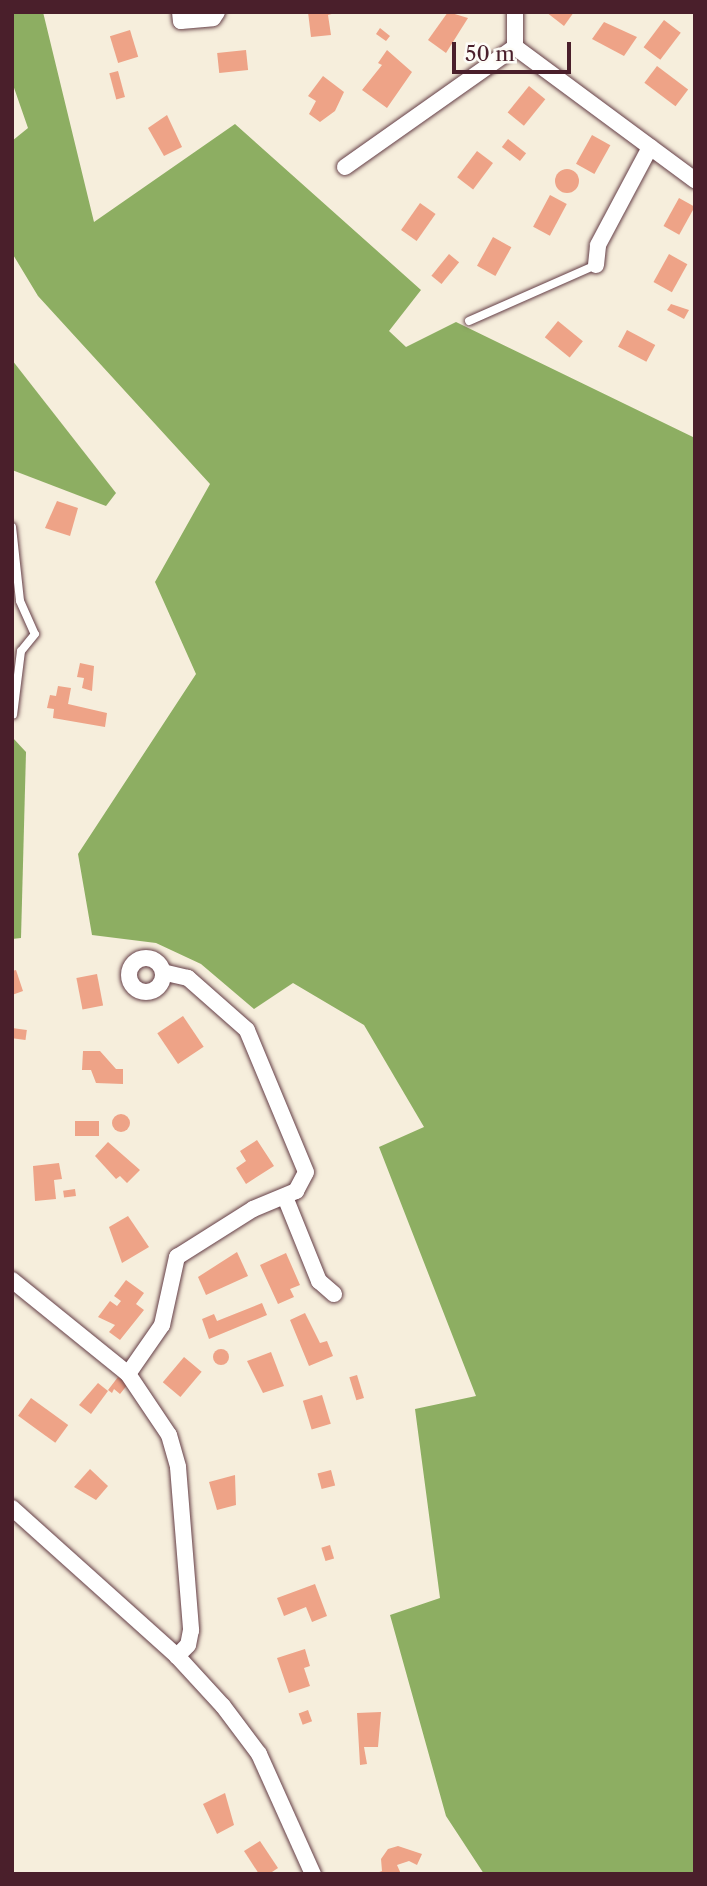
<!DOCTYPE html>
<style>
body{margin:0}
#map{position:relative;width:707px;height:1886px;overflow:hidden;background:#f6eedc;font-family:"Libre Caslon Text",serif}
div>[style]{position:absolute}
[style*='--x']{left:calc(var(--x)*1px);top:calc(var(--y)*1px);width:calc(var(--w)*1px);rotate:calc(var(--a)*1deg)}
.forest>*{inset:0;background:#8dae62}
.building>*{inset:0;background:#eea387;transform-origin:0 0}
.round{border-radius:50%}
.roads{filter:drop-shadow(0 0 2px #643e46) drop-shadow(0 0 2px #643e46)}
.lane>*{height:8px;margin:-4px;padding:0 4px;transform-origin:4px;border-radius:4px;background:#fff}
.street>*{height:16px;margin:-8px;padding:0 8px;transform-origin:8px;border-radius:8px;background:#fff}
.street>.ring{margin:-8px;padding:0;box-sizing:content-box;background:none;border:16px solid #fff;border-radius:50%}
span{translate:-50% -50%;white-space:nowrap;text-align:center;line-height:1.15;-webkit-text-stroke:7px #fdfcf7;paint-order:stroke}
.frame{position:absolute;inset:0;border:14px solid #4a1f2b;pointer-events:none}
.scale{position:absolute;left:452px;top:42px;width:119px;height:32px;box-sizing:border-box;border:4px solid #4a1f2b;border-top:0;padding-left:9px;font-size:21px;line-height:24px;white-space:nowrap;color:#4a1f2b;-webkit-text-stroke:5px #fdfcf7;paint-order:stroke}
</style>
<div id="map">
<div class="forest">
<i style="clip-path:polygon(12px 12px,43px 12px,94px 222px,235px 124px,421px 290px,389px 331px,406px 347px,456px 322px,695px 438px,695px 1874px,484px 1874px,446px 1816px,390px 1615px,440px 1598px,415px 1409px,476px 1396px,379px 1147px,424px 1127px,364px 1025px,293px 983px,254px 1009px,201px 964px,156px 943px,92px 935px,78px 854px,196px 674px,155px 582px,210px 484px,38px 296px,12px 253px,12px 141px,28px 128px,12px 82px)"></i>
<i style="clip-path:polygon(12px 360px,116px 493px,106px 506px,12px 470px)"></i>
<i style="clip-path:polygon(12px 737px,26px 752px,21px 938px,12px 939px)"></i>
</div>
<div class="building">
<i style="clip-path:polygon(308px 12px,339px 12px,328px 15px,331px 35px,311px 37px)"></i>
<i style="clip-path:polygon(448px 12px,468px 18px,446px 53px,428px 40px)"></i>
<i style="clip-path:polygon(546px 12px,574px 12px,564px 26px)"></i>
<i style="left:664px;top:20px;width:21px;height:34px;rotate:37deg"></i>
<i style="clip-path:polygon(604px 22px,637px 37px,624px 56px,592px 39px)"></i>
<i style="clip-path:polygon(380px 28px,390px 36px,386px 41px,376px 34px)"></i>
<i style="left:130px;top:30px;width:28px;height:21px;rotate:73deg"></i>
<i style="left:246px;top:50px;width:20px;height:29px;rotate:84deg"></i>
<i style="clip-path:polygon(387px 50px,412px 72px,387px 108px,362px 90px,382px 65px,378px 63px)"></i>
<i style="left:657px;top:66px;width:39px;height:21px;rotate:37deg"></i>
<i style="left:118px;top:71px;width:27px;height:9px;rotate:75deg"></i>
<i style="clip-path:polygon(323px 76px,344px 92px,335px 111px,320px 122px,309px 114px,316px 101px,308px 96px)"></i>
<i style="left:529px;top:86px;width:21px;height:34px;rotate:39deg"></i>
<i style="clip-path:polygon(167px 115px,182px 147px,164px 156px,148px 128px)"></i>
<i style="left:592px;top:135px;width:21px;height:33px;rotate:29deg"></i>
<i style="left:508px;top:139px;width:23px;height:10px;rotate:38deg"></i>
<i style="left:477px;top:151px;width:20px;height:33px;rotate:37deg"></i>
<i class="round" style="left:555px;top:169px;width:24px;height:24px"></i>
<i style="left:550px;top:195px;width:19px;height:36px;rotate:28deg"></i>
<i style="left:679px;top:198px;width:18px;height:32px;rotate:29deg"></i>
<i style="left:420px;top:203px;width:19px;height:33px;rotate:35deg"></i>
<i style="left:493px;top:237px;width:21px;height:33px;rotate:29deg"></i>
<i style="left:449px;top:254px;width:13px;height:28px;rotate:39deg"></i>
<i style="left:669px;top:254px;width:21px;height:32px;rotate:29deg"></i>
<i style="clip-path:polygon(671px 304px,689px 310px,684px 319px,667px 310px)"></i>
<i style="left:558px;top:321px;width:32px;height:21px;rotate:39deg"></i>
<i style="left:627px;top:330px;width:32px;height:19px;rotate:28deg"></i>
<i style="clip-path:polygon(57px 501px,78px 508px,70px 536px,45px 528px)"></i>
<i style="clip-path:polygon(80px 663px,94px 666px,92px 691px,82px 688px,84px 678px,77px 677px)"></i>
<i style="clip-path:polygon(58px 686px,71px 688px,68px 704px,107px 713px,105px 727px,53px 718px,54px 709px,47px 708px,50px 695px,56px 696px)"></i>
<i style="clip-path:polygon(16px 970px,23px 991px,12px 995px,12px 971px)"></i>
<i style="left:97px;top:974px;width:32px;height:21px;rotate:79deg"></i>
<i style="left:183px;top:1016px;width:37px;height:31px;rotate:56deg"></i>
<i style="left:12px;top:1028px;width:15px;height:10px;rotate:8deg"></i>
<i style="clip-path:polygon(83px 1051px,100px 1051px,116px 1069px,123px 1069px,123px 1084px,96px 1083px,91px 1070px,82px 1070px)"></i>
<i class="round" style="left:112px;top:1114px;width:18px;height:18px"></i>
<i style="left:99px;top:1121px;width:15px;height:24px;rotate:90deg"></i>
<i style="clip-path:polygon(257px 1140px,274px 1166px,246px 1184px,236px 1168px,246px 1161px,240px 1151px)"></i>
<i style="clip-path:polygon(108px 1142px,140px 1170px,127px 1183px,120px 1176px,116px 1179px,95px 1156px)"></i>
<i style="clip-path:polygon(59px 1163px,62px 1179px,54px 1180px,56px 1199px,35px 1201px,33px 1166px)"></i>
<i style="left:75px;top:1189px;width:7px;height:12px;rotate:82deg"></i>
<i style="clip-path:polygon(128px 1216px,149px 1247px,122px 1263px,109px 1227px)"></i>
<i style="clip-path:polygon(237px 1252px,248px 1276px,206px 1295px,198px 1277px)"></i>
<i style="clip-path:polygon(286px 1253px,300px 1285px,290px 1289px,294px 1297px,278px 1304px,260px 1265px)"></i>
<i style="clip-path:polygon(126px 1280px,144px 1293px,136px 1304px,144px 1310px,120px 1340px,109px 1332px,115px 1325px,98px 1317px,110px 1301px,117px 1306px,121px 1301px,114px 1296px)"></i>
<i style="clip-path:polygon(262px 1303px,267px 1315px,209px 1339px,202px 1319px,214px 1314px,217px 1321px)"></i>
<i style="clip-path:polygon(305px 1313px,320px 1343px,327px 1341px,333px 1356px,309px 1366px,290px 1320px)"></i>
<i class="round" style="left:213px;top:1349px;width:16px;height:16px"></i>
<i style="clip-path:polygon(271px 1352px,284px 1386px,263px 1393px,247px 1361px)"></i>
<i style="left:184px;top:1357px;width:23px;height:33px;rotate:40deg"></i>
<i style="left:357px;top:1375px;width:24px;height:8px;rotate:73deg"></i>
<i style="clip-path:polygon(118px 1377px,128px 1384px,120px 1394px,114px 1389px,112px 1393px,108px 1390px)"></i>
<i style="clip-path:polygon(98px 1383px,108px 1391px,91px 1414px,79px 1405px)"></i>
<i style="left:322px;top:1395px;width:30px;height:20px;rotate:73deg"></i>
<i style="left:31px;top:1398px;width:46px;height:22px;rotate:36deg"></i>
<i style="clip-path:polygon(90px 1469px,108px 1486px,96px 1500px,74px 1487px)"></i>
<i style="left:331px;top:1470px;width:16px;height:14px;rotate:75deg"></i>
<i style="clip-path:polygon(235px 1475px,236px 1505px,217px 1510px,209px 1482px)"></i>
<i style="left:330px;top:1545px;width:14px;height:9px;rotate:73deg"></i>
<i style="clip-path:polygon(315px 1584px,327px 1616px,312px 1622px,306px 1607px,284px 1616px,277px 1598px)"></i>
<i style="clip-path:polygon(305px 1649px,310px 1666px,304px 1668px,310px 1686px,289px 1693px,277px 1658px)"></i>
<i style="left:308px;top:1710px;width:12px;height:10px;rotate:70deg"></i>
<i style="clip-path:polygon(381px 1712px,378px 1747px,364px 1747px,367px 1764px,360px 1765px,357px 1713px)"></i>
<i style="clip-path:polygon(225px 1793px,234px 1825px,217px 1834px,203px 1804px)"></i>
<i style="clip-path:polygon(260px 1841px,278px 1868px,269px 1874px,259px 1874px,244px 1851px)"></i>
<i style="clip-path:polygon(398px 1846px,422px 1854px,417px 1865px,409px 1861px,397px 1865px,401px 1874px,374px 1874px,382px 1871px,381px 1859px,388px 1849px)"></i>
</div>
<div class="roads">
<div class="lane">
<i style="--x:469;--y:321;--w:139;--a:-23.8"></i>
<i style="--x:12;--y:527;--w:74;--a:83.8"></i>
<i style="--x:20;--y:601;--w:36;--a:66"></i>
<i style="--x:35;--y:634;--w:22;--a:129"></i>
<i style="--x:21;--y:651;--w:64;--a:97.1"></i>
</div>
<div class="street">
<i style="--x:180;--y:12;--w:9;--a:84"></i>
<i style="--x:181;--y:21;--w:32;--a:-5"></i>
<i style="--x:213;--y:18;--w:7;--a:-56"></i>
<i style="--x:515;--y:12;--w:35;--a:90"></i>
<i style="--x:515;--y:47;--w:224;--a:36.5"></i>
<i style="--x:345;--y:167;--w:208;--a:-35.2"></i>
<i style="--x:596;--y:265;--w:20;--a:-84"></i>
<i style="--x:598;--y:245;--w:111;--a:-62"></i>
<i class="ring" style="left:129px;top:958px;width:18px;height:18px"></i>
<i style="--x:285;--y:1197;--w:91;--a:68"></i>
<i style="--x:319;--y:1281;--w:20;--a:41"></i>
<i style="--x:12;--y:1280;--w:149;--a:39"></i>
<i style="--x:128;--y:1374;--w:73;--a:56.1"></i>
<i style="--x:169;--y:1435;--w:33;--a:74"></i>
<i style="--x:178;--y:1467;--w:164;--a:85.4"></i>
<i style="--x:191;--y:1630;--w:15;--a:101"></i>
<i style="--x:188;--y:1645;--w:16;--a:135"></i>
<i style="--x:128;--y:1374;--w:60;--a:-55.2"></i>
<i style="--x:162;--y:1325;--w:70;--a:-77.6"></i>
<i style="--x:177;--y:1257;--w:90;--a:-32.3"></i>
<i style="--x:253;--y:1209;--w:47;--a:-22.7"></i>
<i style="--x:296;--y:1191;--w:21;--a:-62"></i>
<i style="--x:306;--y:1172;--w:154;--a:-112.6"></i>
<i style="--x:247;--y:1030;--w:79;--a:-138.6"></i>
<i style="--x:188;--y:978;--w:26;--a:-167"></i>
<i style="--x:12;--y:1508;--w:222;--a:41.9"></i>
<i style="--x:177;--y:1656;--w:68;--a:47.4"></i>
<i style="--x:223;--y:1706;--w:60;--a:53.1"></i>
<i style="--x:259;--y:1754;--w:132;--a:65.8"></i>
</div>
</div>
<div class="frame"></div>
<div class="scale">50 m</div>
</div>
